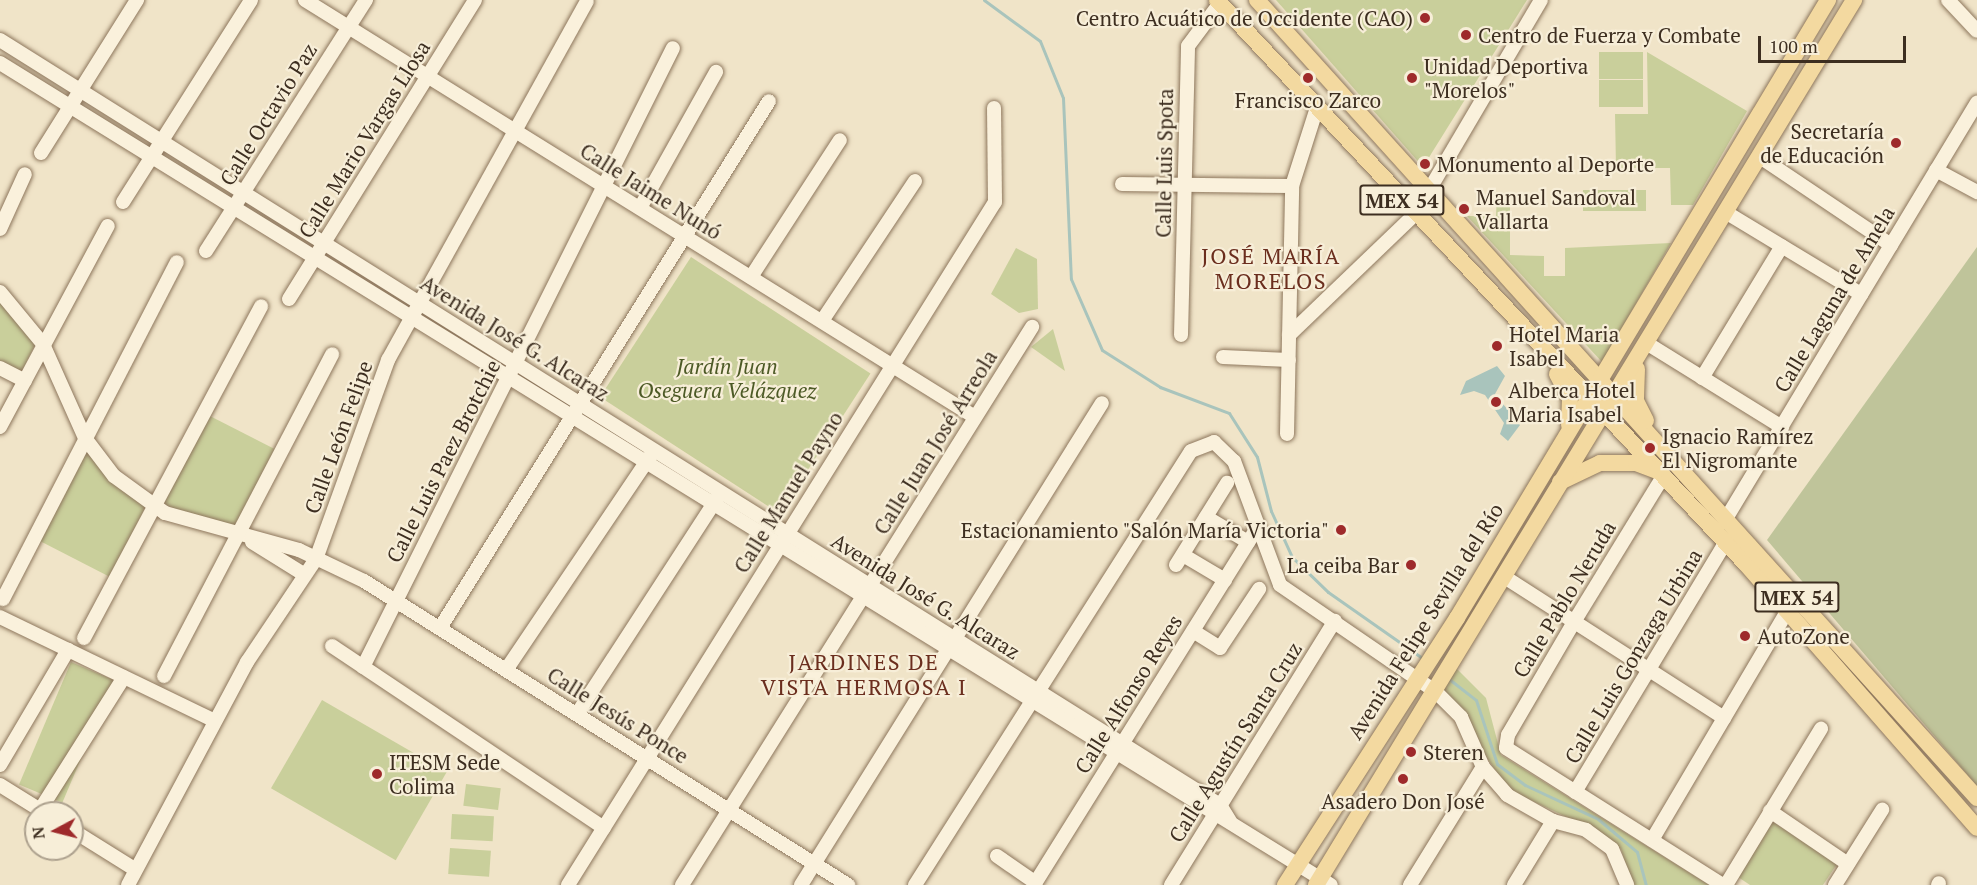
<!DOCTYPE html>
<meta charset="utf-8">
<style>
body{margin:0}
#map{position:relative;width:1977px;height:885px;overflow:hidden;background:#f0e4c8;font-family:"PT Serif",serif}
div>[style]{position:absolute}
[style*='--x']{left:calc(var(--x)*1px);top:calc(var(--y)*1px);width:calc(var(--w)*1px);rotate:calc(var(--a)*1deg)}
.green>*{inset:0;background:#c9cf9b;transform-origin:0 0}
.cemetery>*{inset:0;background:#bfc49a}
.water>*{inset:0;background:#a9c4bc}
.stream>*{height:3px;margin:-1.5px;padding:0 1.5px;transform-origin:1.5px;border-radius:1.5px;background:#a9c4bc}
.roads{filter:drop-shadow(0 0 2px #8d765c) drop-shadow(0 0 2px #8d765c)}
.minor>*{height:14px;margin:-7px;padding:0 7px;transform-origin:7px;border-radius:7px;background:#faf1dc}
.major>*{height:16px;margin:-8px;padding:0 8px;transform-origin:8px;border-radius:8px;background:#f3d9a0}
.dots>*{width:16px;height:16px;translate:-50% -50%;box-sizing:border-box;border:3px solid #f7eed8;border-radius:50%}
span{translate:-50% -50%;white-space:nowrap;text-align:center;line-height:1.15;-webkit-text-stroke:4.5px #f7eed8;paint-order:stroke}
.shield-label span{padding:2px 4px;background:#f7eed8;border:2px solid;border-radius:4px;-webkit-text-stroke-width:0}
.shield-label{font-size:20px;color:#3d2e20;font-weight:700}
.poi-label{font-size:21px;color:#3d2e20}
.right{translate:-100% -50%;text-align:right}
.left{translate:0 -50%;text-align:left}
.street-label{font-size:21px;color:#3d2e20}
.park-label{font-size:21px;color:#4d5a26;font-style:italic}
.neighbourhood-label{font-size:22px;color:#6b2e1e;letter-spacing:1.5px}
.north{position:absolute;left:24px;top:801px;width:60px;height:60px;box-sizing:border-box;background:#f7eed8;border:2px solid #ada18e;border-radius:50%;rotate:263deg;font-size:16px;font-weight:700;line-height:24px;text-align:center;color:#3d2e20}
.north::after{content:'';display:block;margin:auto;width:21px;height:27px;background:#9e2a2b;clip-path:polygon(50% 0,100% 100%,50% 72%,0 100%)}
.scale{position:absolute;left:1758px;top:36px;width:148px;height:27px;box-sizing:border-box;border:3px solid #3d2e20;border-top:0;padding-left:8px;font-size:18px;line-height:21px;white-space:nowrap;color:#3d2e20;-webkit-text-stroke:4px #f7eed8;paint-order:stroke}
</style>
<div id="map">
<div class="green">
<i style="clip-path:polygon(1276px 0,1527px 0,1423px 167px)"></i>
<i style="left:1599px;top:52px;width:44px;height:27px"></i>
<i style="clip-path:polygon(1647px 52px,1747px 111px,1693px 205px,1671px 205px,1670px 168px,1616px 168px,1615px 114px,1648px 114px)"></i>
<i style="left:1599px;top:80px;width:44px;height:27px"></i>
<i style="left:1583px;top:190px;width:63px;height:21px"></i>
<i style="clip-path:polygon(1497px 193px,1510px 193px,1510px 255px,1544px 256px,1544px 276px,1565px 276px,1565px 248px,1671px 243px,1602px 362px,1467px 216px,1496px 216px)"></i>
<i style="clip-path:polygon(1016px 248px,1037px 259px,1038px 309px,1019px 313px,991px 294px)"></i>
<i style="left:691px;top:257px;width:214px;height:167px;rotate:33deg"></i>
<i style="clip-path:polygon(0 299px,35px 345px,21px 373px,0 362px)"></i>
<i style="clip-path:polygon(1053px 329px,1065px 371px,1031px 347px)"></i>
<i style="left:206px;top:414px;width:77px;height:99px;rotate:27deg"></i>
<i style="clip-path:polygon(86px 444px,147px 504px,110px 577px,38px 540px)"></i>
<i style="left:71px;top:662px;width:47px;height:133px;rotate:23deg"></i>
<i style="clip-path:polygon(1456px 668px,1486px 698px,1501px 755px,1709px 885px,1632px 885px,1621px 849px,1588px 827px,1509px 790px,1442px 692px)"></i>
<i style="left:322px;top:700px;width:144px;height:102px;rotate:30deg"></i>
<i style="left:466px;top:784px;width:35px;height:22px;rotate:7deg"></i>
<i style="left:452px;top:814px;width:42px;height:25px;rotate:3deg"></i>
<i style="clip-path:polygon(1773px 822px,1837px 864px,1823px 885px,1750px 885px,1738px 877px)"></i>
<i style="left:450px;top:848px;width:41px;height:26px;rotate:4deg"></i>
</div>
<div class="cemetery">
<i style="clip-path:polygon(1977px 247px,1977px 786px,1767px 540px)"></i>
</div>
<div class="water">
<i style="clip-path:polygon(1497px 366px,1505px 376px,1495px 394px,1520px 425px,1508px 441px,1500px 434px,1504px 423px,1485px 395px,1474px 391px,1460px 395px,1466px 381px)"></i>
</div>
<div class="stream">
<i style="--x:984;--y:0;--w:69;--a:36.2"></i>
<i style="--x:1040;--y:41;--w:61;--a:68"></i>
<i style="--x:1063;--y:98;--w:181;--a:87.5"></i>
<i style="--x:1071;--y:279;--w:77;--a:66.4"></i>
<i style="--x:1102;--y:350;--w:69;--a:32.5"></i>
<i style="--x:1160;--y:387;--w:74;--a:20.6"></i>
<i style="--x:1229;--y:413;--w:52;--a:57.5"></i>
<i style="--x:1257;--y:457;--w:56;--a:75.5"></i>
<i style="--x:1271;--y:511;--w:51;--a:65.5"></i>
<i style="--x:1292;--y:557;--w:50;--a:44.2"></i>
<i style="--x:1328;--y:592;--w:118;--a:35"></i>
<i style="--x:1449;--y:679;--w:34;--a:38"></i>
<i style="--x:1476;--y:700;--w:67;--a:71.8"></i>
<i style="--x:1497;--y:764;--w:35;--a:37"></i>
<i style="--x:1525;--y:785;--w:81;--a:25"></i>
<i style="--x:1598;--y:819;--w:51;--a:40.2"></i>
<i style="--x:1637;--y:852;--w:34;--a:75"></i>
</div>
<div class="roads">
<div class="minor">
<i style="--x:305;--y:0;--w:789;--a:31.9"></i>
<i style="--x:1948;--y:0;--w:42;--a:46.9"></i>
<i style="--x:0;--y:40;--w:1440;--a:32.09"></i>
<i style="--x:1220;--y:805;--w:19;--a:58"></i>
<i style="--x:0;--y:63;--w:1564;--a:31.7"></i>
<i style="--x:41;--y:153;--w:181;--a:-57.9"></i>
<i style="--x:1760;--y:157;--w:158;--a:33.9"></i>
<i style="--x:1936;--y:170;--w:47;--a:28.2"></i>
<i style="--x:1122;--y:184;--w:170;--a:0.7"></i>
<i style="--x:123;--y:202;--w:239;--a:-57.6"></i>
<i style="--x:640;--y:208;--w:156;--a:-60.8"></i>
<i style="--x:1727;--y:213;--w:157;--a:31.2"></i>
<i style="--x:0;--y:229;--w:60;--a:-65.6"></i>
<i style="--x:206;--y:251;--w:298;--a:-57.5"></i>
<i style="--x:751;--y:277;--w:163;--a:-57"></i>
<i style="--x:0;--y:292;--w:67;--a:50.4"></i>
<i style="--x:43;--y:344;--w:103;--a:65.9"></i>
<i style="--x:85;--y:438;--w:48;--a:52.7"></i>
<i style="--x:114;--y:476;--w:63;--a:36"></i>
<i style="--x:165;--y:513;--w:139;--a:15.4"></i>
<i style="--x:299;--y:550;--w:72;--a:25.5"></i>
<i style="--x:364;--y:581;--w:572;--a:32.13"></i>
<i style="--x:289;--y:299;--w:352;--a:-58.1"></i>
<i style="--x:822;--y:321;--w:168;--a:-56.4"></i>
<i style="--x:1181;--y:335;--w:289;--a:-88.6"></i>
<i style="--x:1188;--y:46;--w:54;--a:-53.3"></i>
<i style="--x:1289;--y:335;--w:175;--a:-43.8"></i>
<i style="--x:1415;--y:214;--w:248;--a:-59.5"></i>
<i style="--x:1648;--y:344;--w:158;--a:31.8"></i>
<i style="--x:1223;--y:357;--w:66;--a:2.6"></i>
<i style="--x:0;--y:368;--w:28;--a:27"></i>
<i style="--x:1702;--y:378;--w:154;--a:-58.8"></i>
<i style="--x:0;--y:427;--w:228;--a:-61.8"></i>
<i style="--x:1287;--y:434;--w:248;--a:-88.8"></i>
<i style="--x:1292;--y:186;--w:79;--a:-72.3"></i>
<i style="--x:1664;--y:475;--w:172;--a:121.5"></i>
<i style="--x:1574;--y:622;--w:131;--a:120.3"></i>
<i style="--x:1508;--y:735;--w:13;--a:99"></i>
<i style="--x:1506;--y:748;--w:257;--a:32.3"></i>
<i style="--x:1206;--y:517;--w:49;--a:30.8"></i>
<i style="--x:1727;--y:517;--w:484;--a:-58.9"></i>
<i style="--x:252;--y:542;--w:62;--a:31.9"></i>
<i style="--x:1183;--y:555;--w:49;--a:30.8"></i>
<i style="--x:1176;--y:565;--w:97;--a:-58.1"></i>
<i style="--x:1503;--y:576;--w:263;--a:32.7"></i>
<i style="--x:3;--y:599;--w:379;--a:-62.7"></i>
<i style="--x:0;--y:617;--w:237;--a:25.8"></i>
<i style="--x:440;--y:628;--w:621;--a:-58.02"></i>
<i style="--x:1193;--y:631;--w:32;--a:32"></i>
<i style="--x:1220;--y:648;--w:71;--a:-56.5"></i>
<i style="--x:84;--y:638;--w:376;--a:-61.9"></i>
<i style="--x:332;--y:646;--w:327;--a:33.8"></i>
<i style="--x:363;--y:667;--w:692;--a:-63.4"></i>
<i style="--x:506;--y:670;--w:259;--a:-56"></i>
<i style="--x:164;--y:676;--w:363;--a:-62.4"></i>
<i style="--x:577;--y:714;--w:259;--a:-57"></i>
<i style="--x:0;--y:765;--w:134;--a:-59.4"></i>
<i style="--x:0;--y:785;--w:53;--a:31.9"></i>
<i style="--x:1575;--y:792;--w:292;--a:-58.9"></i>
<i style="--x:40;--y:810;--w:157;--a:-57.7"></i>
<i style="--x:1770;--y:811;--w:94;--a:34.2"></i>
<i style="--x:72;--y:830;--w:75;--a:32"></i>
<i style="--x:1652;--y:840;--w:267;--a:-59.4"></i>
<i style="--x:997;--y:856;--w:47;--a:34.7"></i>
<i style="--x:128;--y:885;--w:253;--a:-61.9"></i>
<i style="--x:247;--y:662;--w:124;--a:-56.2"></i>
<i style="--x:316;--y:559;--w:212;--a:-70.1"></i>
<i style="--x:388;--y:360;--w:410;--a:-61"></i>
<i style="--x:568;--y:885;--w:805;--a:-57.99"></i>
<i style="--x:995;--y:202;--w:94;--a:-90.6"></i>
<i style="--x:682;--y:885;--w:659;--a:-57.9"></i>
<i style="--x:801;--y:885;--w:568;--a:-58.02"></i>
<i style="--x:915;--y:885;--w:514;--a:-57.55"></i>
<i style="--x:1191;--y:451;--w:25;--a:-21"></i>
<i style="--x:1214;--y:442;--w:28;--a:44"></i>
<i style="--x:1234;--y:461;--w:132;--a:69.6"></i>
<i style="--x:1280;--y:585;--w:188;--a:34.4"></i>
<i style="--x:1435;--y:691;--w:37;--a:45"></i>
<i style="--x:1461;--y:717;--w:55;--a:66.3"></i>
<i style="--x:1483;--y:767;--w:37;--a:49"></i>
<i style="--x:1507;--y:795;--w:53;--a:29.5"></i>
<i style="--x:1553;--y:821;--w:34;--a:15"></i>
<i style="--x:1586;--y:830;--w:32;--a:36"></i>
<i style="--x:1612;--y:849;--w:39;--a:67"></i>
<i style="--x:1034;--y:885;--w:423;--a:-58"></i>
<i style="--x:1171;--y:885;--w:311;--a:-58.2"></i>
<i style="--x:1410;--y:885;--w:139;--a:-58.3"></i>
<i style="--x:1514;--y:885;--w:75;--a:-58.6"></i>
<i style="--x:1726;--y:885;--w:183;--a:-58.7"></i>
<i style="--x:1835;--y:885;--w:89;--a:-57.9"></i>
<i style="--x:1938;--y:885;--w:2;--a:-63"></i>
</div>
<div class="major">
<i style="--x:1217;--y:0;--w:772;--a:46.84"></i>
<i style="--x:1745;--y:563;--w:352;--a:48.8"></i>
<i style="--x:1257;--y:0;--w:1075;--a:47.94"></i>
<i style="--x:1637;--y:369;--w:32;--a:92"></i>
<i style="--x:1636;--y:401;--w:22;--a:63"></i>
<i style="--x:1557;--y:374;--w:27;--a:62"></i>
<i style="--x:1570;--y:398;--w:27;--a:92"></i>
<i style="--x:1560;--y:482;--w:44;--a:-25.4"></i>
<i style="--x:1600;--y:463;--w:36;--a:0"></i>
<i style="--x:1636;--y:463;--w:22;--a:21"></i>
<i style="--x:1285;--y:885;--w:318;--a:-57.2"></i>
<i style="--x:1457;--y:618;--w:721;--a:-59.02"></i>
<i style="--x:1316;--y:885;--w:1036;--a:-58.7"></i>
</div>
</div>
<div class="dots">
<i style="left:1425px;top:18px;background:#9e2a2b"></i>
<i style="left:1466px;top:35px;background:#9e2a2b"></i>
<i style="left:1308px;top:78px;background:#9e2a2b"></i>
<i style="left:1412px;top:78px;background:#9e2a2b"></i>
<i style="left:1896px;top:143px;background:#9e2a2b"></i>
<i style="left:1425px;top:164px;background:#9e2a2b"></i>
<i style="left:1464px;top:209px;background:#9e2a2b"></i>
<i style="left:1497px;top:346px;background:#9e2a2b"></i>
<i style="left:1496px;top:402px;background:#9e2a2b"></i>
<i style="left:1650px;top:448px;background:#9e2a2b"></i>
<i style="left:1341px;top:530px;background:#9e2a2b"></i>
<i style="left:1411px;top:565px;background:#9e2a2b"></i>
<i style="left:1745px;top:636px;background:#9e2a2b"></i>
<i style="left:1411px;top:752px;background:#9e2a2b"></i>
<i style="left:377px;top:774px;background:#9e2a2b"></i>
<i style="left:1403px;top:779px;background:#9e2a2b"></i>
</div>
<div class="shield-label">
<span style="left:1402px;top:200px">MEX 54</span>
<span style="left:1797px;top:597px">MEX 54</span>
</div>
<div class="poi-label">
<span class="right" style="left:1413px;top:18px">Centro Acuático de Occidente (CAO)</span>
<span class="left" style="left:1478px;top:35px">Centro de Fuerza y Combate</span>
<span class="left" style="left:1424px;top:78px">Unidad Deportiva<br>"Morelos"</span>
<span style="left:1308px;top:100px">Francisco Zarco</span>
<span class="right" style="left:1884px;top:143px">Secretaría<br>de Educación</span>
<span class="left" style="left:1437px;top:164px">Monumento al Deporte</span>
<span class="left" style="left:1476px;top:209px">Manuel Sandoval<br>Vallarta</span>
<span class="left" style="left:1509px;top:346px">Hotel Maria<br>Isabel</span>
<span class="left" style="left:1508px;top:402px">Alberca Hotel<br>Maria Isabel</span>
<span class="left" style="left:1662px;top:448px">Ignacio Ramírez<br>El Nigromante</span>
<span class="right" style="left:1329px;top:530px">Estacionamiento "Salón María Victoria"</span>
<span class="right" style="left:1399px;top:565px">La ceiba Bar</span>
<span class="left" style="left:1757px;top:636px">AutoZone</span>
<span class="left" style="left:1423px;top:752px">Steren</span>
<span class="left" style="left:389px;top:774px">ITESM Sede<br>Colima</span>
<span style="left:1403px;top:801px">Asadero Don José</span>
</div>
<div class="street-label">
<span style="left:268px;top:114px;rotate:-58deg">Calle Octavio Paz</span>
<span style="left:364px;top:139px;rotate:-58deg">Calle Mario Vargas Llosa</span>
<span style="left:1164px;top:163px;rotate:-89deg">Calle Luis Spota</span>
<span style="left:651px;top:191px;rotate:32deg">Calle Jaime Nunó</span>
<span style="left:1834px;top:299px;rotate:-59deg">Calle Laguna de Amela</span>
<span style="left:515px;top:338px;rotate:32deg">Avenida José G. Alcaraz</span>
<span style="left:338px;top:437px;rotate:-70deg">Calle León Felipe</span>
<span style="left:935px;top:442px;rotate:-58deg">Calle Juan José Arreola</span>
<span style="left:443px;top:461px;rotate:-63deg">Calle Luis Paez Brotchie</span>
<span style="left:788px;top:492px;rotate:-58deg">Calle Manuel Payno</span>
<span style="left:926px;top:596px;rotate:32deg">Avenida José G. Alcaraz</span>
<span style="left:1564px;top:599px;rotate:-59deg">Calle Pablo Neruda</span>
<span style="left:1425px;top:621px;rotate:-58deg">Avenida Felipe Sevilla del Río</span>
<span style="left:1633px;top:656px;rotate:-59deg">Calle Luis Gonzaga Urbina</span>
<span style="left:1128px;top:694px;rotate:-58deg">Calle Alfonso Reyes</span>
<span style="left:618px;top:715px;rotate:32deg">Calle Jesús Ponce</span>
<span style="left:1235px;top:742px;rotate:-58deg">Calle Agustín Santa Cruz</span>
</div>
<div class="park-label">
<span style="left:727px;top:378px">Jardín Juan<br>Oseguera Velázquez</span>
</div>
<div class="neighbourhood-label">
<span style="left:1271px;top:268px">JOSÉ MARÍA<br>MORELOS</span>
<span style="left:864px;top:674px">JARDINES DE<br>VISTA HERMOSA I</span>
</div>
<div class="north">N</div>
<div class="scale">100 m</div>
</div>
